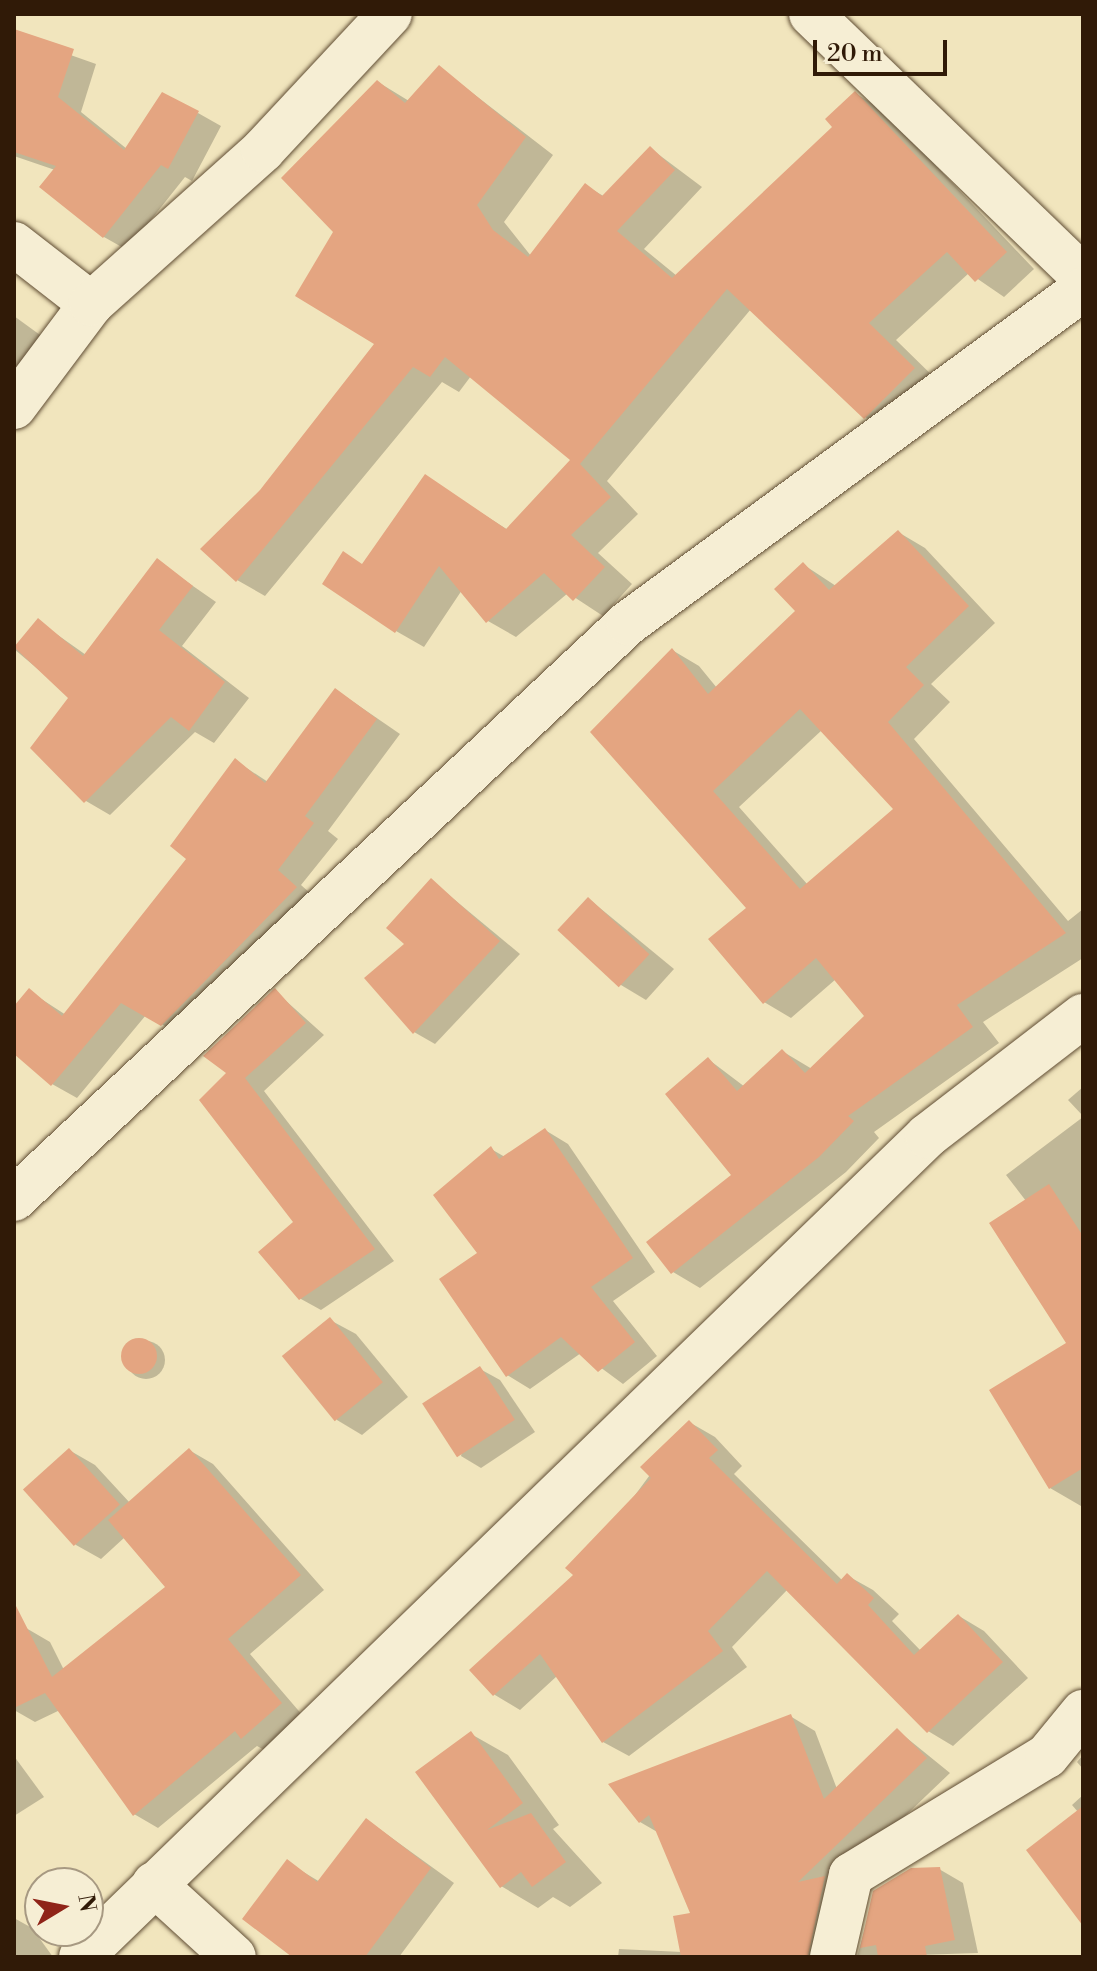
<!DOCTYPE html>
<style>
body{margin:0}
#map{position:relative;width:1097px;height:1971px;overflow:hidden;background:#f1e5bd;font-family:"Libre Bodoni",serif}
div>[style]{position:absolute}
[style*='--x']{left:calc(var(--x)*1px);top:calc(var(--y)*1px);width:calc(var(--w)*1px);rotate:calc(var(--a)*1deg)}
.shadow>*{inset:0;background:#0003}
.round{border-radius:50%}
.building>*{inset:0;background:#e4a581;transform-origin:0 0}
.roads{filter:drop-shadow(0 0 2px #604d34) drop-shadow(0 0 2px #604d34)}
.street>*{height:44px;margin:-22px;padding:0 22px;transform-origin:22px;border-radius:22px;background:#f6eed4}
span{translate:-50% -50%;white-space:nowrap;text-align:center;line-height:1.15;-webkit-text-stroke:8px #f6eed4;paint-order:stroke}
.frame{position:absolute;inset:0;border:16px solid #301a07;pointer-events:none}
.north{position:absolute;left:24px;top:1867px;width:80px;height:80px;box-sizing:border-box;background:#f6eed4;border:2px solid #a79982;border-radius:50%;rotate:80deg;font-size:22px;font-weight:700;line-height:32px;text-align:center;color:#301a07}
.north::after{content:'';display:block;margin:auto;width:28px;height:36px;background:#8f2418;clip-path:polygon(50% 0,100% 100%,50% 72%,0 100%)}
.scale{position:absolute;left:813px;top:40px;width:134px;height:36px;box-sizing:border-box;border:4px solid #301a07;border-top:0;padding-left:10px;font-size:24px;line-height:28px;white-space:nowrap;color:#301a07;-webkit-text-stroke:6px #f6eed4;paint-order:stroke}
</style>
<div id="map">
<div class="shadow">
<i style="clip-path:polygon(14px 35px,96px 64px,81px 112px,127px 149px,198px 113px,221px 126px,192px 181px,185px 177px,127px 250px,104px 237px,55px 170px,14px 156px)"></i>
<i style="clip-path:polygon(440px 68px,553px 155px,504px 222px,531px 256px,585px 185px,605px 197px,650px 148px,702px 187px,644px 249px,677px 276px,835px 127px,855px 93px,883px 110px,1034px 269px,1004px 297px,969px 273px,896px 340px,942px 385px,893px 434px,865px 417px,751px 309px,607px 481px,638px 514px,598px 553px,632px 584px,603px 616px,568px 593px,516px 637px,488px 621px,462px 590px,424px 647px,396px 631px,425px 477px,508px 530px,573px 460px,471px 376px,459px 392px,442px 382px,265px 596px,237px 580px,262px 491px,377px 344px,336px 231px,378px 82px,409px 101px)"></i>
<i style="clip-path:polygon(14px 316px,47px 340px,14px 381px)"></i>
<i style="clip-path:polygon(evenodd,898px 532px,925px 548px,995px 623px,931px 684px,950px 702px,914px 739px,1068px 921px,1083px 909px,1083px 958px,983px 1022px,999px 1043px,874px 1132px,879px 1138px,846px 1172px,700px 1288px,673px 1272px,734px 1175px,708px 1059px,745px 1087px,782px 1051px,812px 1069px,867px 1016px,836px 979px,791px 1018px,764px 1002px,749px 908px,593px 732px,672px 650px,699px 666px,717px 688px,797px 611px,804px 565px,836px 586px,898px 532px,822px 730px,896px 809px,808px 885px,739px 807px,822px 730px)"></i>
<i style="clip-path:polygon(157px 561px,216px 602px,182px 646px,249px 698px,214px 743px,195px 732px,110px 815px,86px 801px,71px 697px,14px 649px,38px 621px,86px 655px)"></i>
<i style="clip-path:polygon(336px 690px,400px 734px,328px 831px,338px 839px,301px 885px,320px 902px,187px 1039px,146px 1015px,77px 1098px,52px 1084px,14px 1052px,14px 1009px,29px 991px,66px 1015px,189px 858px,236px 761px,268px 782px)"></i>
<i style="clip-path:polygon(432px 881px,520px 954px,435px 1044px,414px 1032px,407px 944px)"></i>
<i style="clip-path:polygon(589px 899px,674px 969px,646px 1000px,621px 985px)"></i>
<i style="clip-path:polygon(275px 991px,324px 1035px,264px 1091px,394px 1261px,321px 1310px,301px 1299px,296px 1223px,229px 1073px)"></i>
<i style="clip-path:polygon(1083px 1087px,1083px 1116px,1068px 1100px)"></i>
<i style="clip-path:polygon(1083px 1117px,1083px 1505px,1081px 1506px,1050px 1488px,1069px 1343px,1026px 1201px,1006px 1175px)"></i>
<i style="clip-path:polygon(545px 1130px,568px 1144px,655px 1272px,613px 1301px,657px 1356px,623px 1384px,581px 1353px,530px 1389px,507px 1375px,480px 1254px,491px 1149px,505px 1157px)"></i>
<i style="clip-path:polygon(330px 1320px,356px 1334px,408px 1397px,362px 1435px,337px 1420px)"></i>
<i class="round" style="left:127px;top:1341px;width:38px;height:38px"></i>
<i style="clip-path:polygon(480px 1369px,500px 1380px,535px 1432px,481px 1468px,461px 1456px)"></i>
<i style="clip-path:polygon(689px 1422px,715px 1437px,742px 1466px,734px 1474px,843px 1581px,848px 1576px,873px 1590px,899px 1614px,892px 1621px,921px 1651px,959px 1616px,984px 1631px,1028px 1678px,953px 1746px,928px 1731px,788px 1589px,732px 1647px,747px 1667px,629px 1756px,603px 1742px,557px 1676px,520px 1710px,495px 1695px,472px 1670px,576px 1575px)"></i>
<i style="clip-path:polygon(69px 1450px,95px 1465px,130px 1503px,189px 1450px,213px 1464px,324px 1590px,250px 1654px,304px 1717px,266px 1751px,257px 1746px,158px 1828px,134px 1814px,60px 1710px,35px 1722px,14px 1710px,14px 1634px,26px 1628px,50px 1642px,64px 1670px,168px 1588px,125px 1537px,101px 1559px,76px 1545px,26px 1491px)"></i>
<i style="clip-path:polygon(790px 1716px,815px 1731px,837px 1789px,897px 1730px,950px 1773px,834px 1884px,835px 1957px,618px 1957px,619px 1949px,682px 1952px,693px 1914px,659px 1833px,640px 1822px,611px 1785px)"></i>
<i style="clip-path:polygon(471px 1734px,508px 1755px,559px 1825px,553px 1829px,602px 1883px,570px 1907px,553px 1897px,538px 1908px,501px 1886px,417px 1773px)"></i>
<i style="clip-path:polygon(1083px 1755px,1083px 1769px,1077px 1762px)"></i>
<i style="clip-path:polygon(14px 1756px,44px 1797px,14px 1816px)"></i>
<i style="clip-path:polygon(1083px 1795px,1083px 1916px,1078px 1812px,1072px 1805px)"></i>
<i style="clip-path:polygon(367px 1820px,454px 1883px,399px 1957px,296px 1957px,287px 1862px,320px 1882px)"></i>
<i style="clip-path:polygon(939px 1869px,963px 1883px,978px 1953px,857px 1957px,875px 1892px)"></i>
<i style="clip-path:polygon(14px 1918px,32px 1928px,53px 1957px,14px 1957px)"></i>
</div>
<div class="building">
<i style="clip-path:polygon(14px 29px,74px 49px,58px 97px,124px 150px,162px 92px,199px 111px,168px 169px,161px 165px,103px 238px,39px 187px,56px 166px,14px 152px)"></i>
<i style="clip-path:polygon(439px 65px,526px 137px,477px 205px,493px 230px,528px 257px,585px 183px,602px 196px,650px 146px,675px 170px,617px 231px,672px 278px,832px 127px,825px 119px,855px 91px,1007px 252px,975px 282px,947px 252px,869px 323px,915px 368px,864px 419px,727px 289px,580px 464px,611px 497px,571px 535px,605px 567px,573px 601px,544px 573px,486px 623px,439px 566px,395px 633px,322px 584px,343px 551px,362px 564px,425px 474px,506px 529px,570px 460px,445px 357px,430px 377px,413px 367px,236px 582px,200px 549px,260px 490px,374px 344px,295px 296px,333px 232px,281px 178px,377px 80px,405px 103px)"></i>
<i style="clip-path:polygon(evenodd,898px 530px,969px 606px,906px 667px,924px 685px,888px 722px,1066px 933px,957px 1005px,973px 1027px,848px 1116px,854px 1121px,819px 1157px,671px 1274px,646px 1242px,731px 1175px,665px 1094px,708px 1057px,737px 1091px,782px 1049px,805px 1073px,864px 1016px,816px 958px,763px 1004px,708px 939px,746px 908px,590px 732px,672px 648px,708px 694px,795px 611px,774px 589px,803px 562px,829px 590px,898px 530px,800px 709px,893px 809px,800px 889px,713px 791px,800px 709px)"></i>
<i style="clip-path:polygon(157px 558px,193px 586px,159px 630px,225px 682px,189px 731px,171px 717px,84px 803px,30px 748px,68px 698px,14px 647px,38px 618px,83px 656px)"></i>
<i style="clip-path:polygon(335px 688px,377px 719px,305px 816px,314px 823px,278px 870px,297px 887px,161px 1026px,121px 1003px,51px 1086px,14px 1054px,14px 1006px,29px 988px,62px 1016px,186px 859px,170px 846px,235px 758px,265px 783px)"></i>
<i style="clip-path:polygon(431px 878px,500px 941px,413px 1034px,364px 978px,404px 944px,386px 928px)"></i>
<i style="left:588px;top:897px;width:84px;height:45px;rotate:43deg"></i>
<i style="clip-path:polygon(275px 988px,306px 1023px,245px 1078px,375px 1249px,299px 1300px,258px 1252px,293px 1222px,199px 1100px,226px 1073px,203px 1056px)"></i>
<i style="clip-path:polygon(545px 1128px,633px 1258px,591px 1287px,635px 1342px,598px 1372px,561px 1337px,506px 1377px,439px 1279px,477px 1253px,433px 1195px,491px 1146px,499px 1159px)"></i>
<i style="clip-path:polygon(1049px 1184px,1083px 1236px,1083px 1468px,1049px 1489px,989px 1390px,1066px 1343px,989px 1223px)"></i>
<i style="left:330px;top:1317px;width:84px;height:62px;rotate:51deg"></i>
<i class="round" style="left:121px;top:1338px;width:36px;height:36px"></i>
<i style="left:480px;top:1366px;width:64px;height:69px;rotate:57deg"></i>
<i style="clip-path:polygon(689px 1420px,718px 1450px,709px 1458px,837px 1584px,847px 1573px,874px 1598px,868px 1605px,914px 1655px,958px 1614px,1003px 1662px,927px 1733px,767px 1571px,708px 1631px,723px 1651px,602px 1743px,540px 1654px,493px 1696px,469px 1670px,573px 1575px,565px 1568px,651px 1478px,640px 1467px)"></i>
<i style="left:69px;top:1448px;width:76px;height:62px;rotate:48deg"></i>
<i style="clip-path:polygon(189px 1448px,301px 1575px,228px 1639px,282px 1703px,241px 1739px,235px 1731px,133px 1816px,45px 1693px,14px 1708px,14px 1602px,52px 1677px,165px 1587px,108px 1520px)"></i>
<i style="clip-path:polygon(791px 1714px,824px 1799px,897px 1728px,927px 1758px,798px 1882px,825px 1876px,808px 1956px,681px 1957px,673px 1916px,690px 1913px,649px 1815px,639px 1823px,608px 1784px)"></i>
<i style="clip-path:polygon(471px 1731px,523px 1803px,487px 1830px,531px 1813px,566px 1862px,532px 1887px,521px 1872px,500px 1888px,415px 1772px)"></i>
<i style="clip-path:polygon(1083px 1806px,1083px 1926px,1026px 1850px)"></i>
<i style="clip-path:polygon(366px 1818px,431px 1868px,365px 1957px,292px 1957px,242px 1919px,287px 1859px,317px 1882px)"></i>
<i style="clip-path:polygon(940px 1867px,955px 1940px,925px 1946px,927px 1957px,878px 1957px,876px 1945px,860px 1948px,873px 1891px,911px 1868px)"></i>
</div>
<div class="roads">
<div class="street">
<i style="--x:811;--y:14;--w:378;--a:44"></i>
<i style="--x:14;--y:244;--w:98;--a:37.9"></i>
<i style="--x:14;--y:407;--w:129;--a:-53.2"></i>
<i style="--x:91;--y:304;--w:231;--a:-41.8"></i>
<i style="--x:263;--y:150;--w:186;--a:-47"></i>
<i style="--x:14;--y:1199;--w:842;--a:-43.17"></i>
<i style="--x:628;--y:623;--w:564;--a:-36.28"></i>
<i style="--x:154;--y:1884;--w:108;--a:42.4"></i>
<i style="--x:81;--y:1957;--w:1179;--a:-44.14"></i>
<i style="--x:927;--y:1136;--w:197;--a:-37.6"></i>
<i style="--x:832;--y:1957;--w:84;--a:-77"></i>
<i style="--x:851;--y:1875;--w:229;--a:-31.3"></i>
<i style="--x:1047;--y:1756;--w:57;--a:-50.7"></i>
</div>
</div>
<div class="frame"></div>
<div class="north">N</div>
<div class="scale">20 m</div>
</div>
